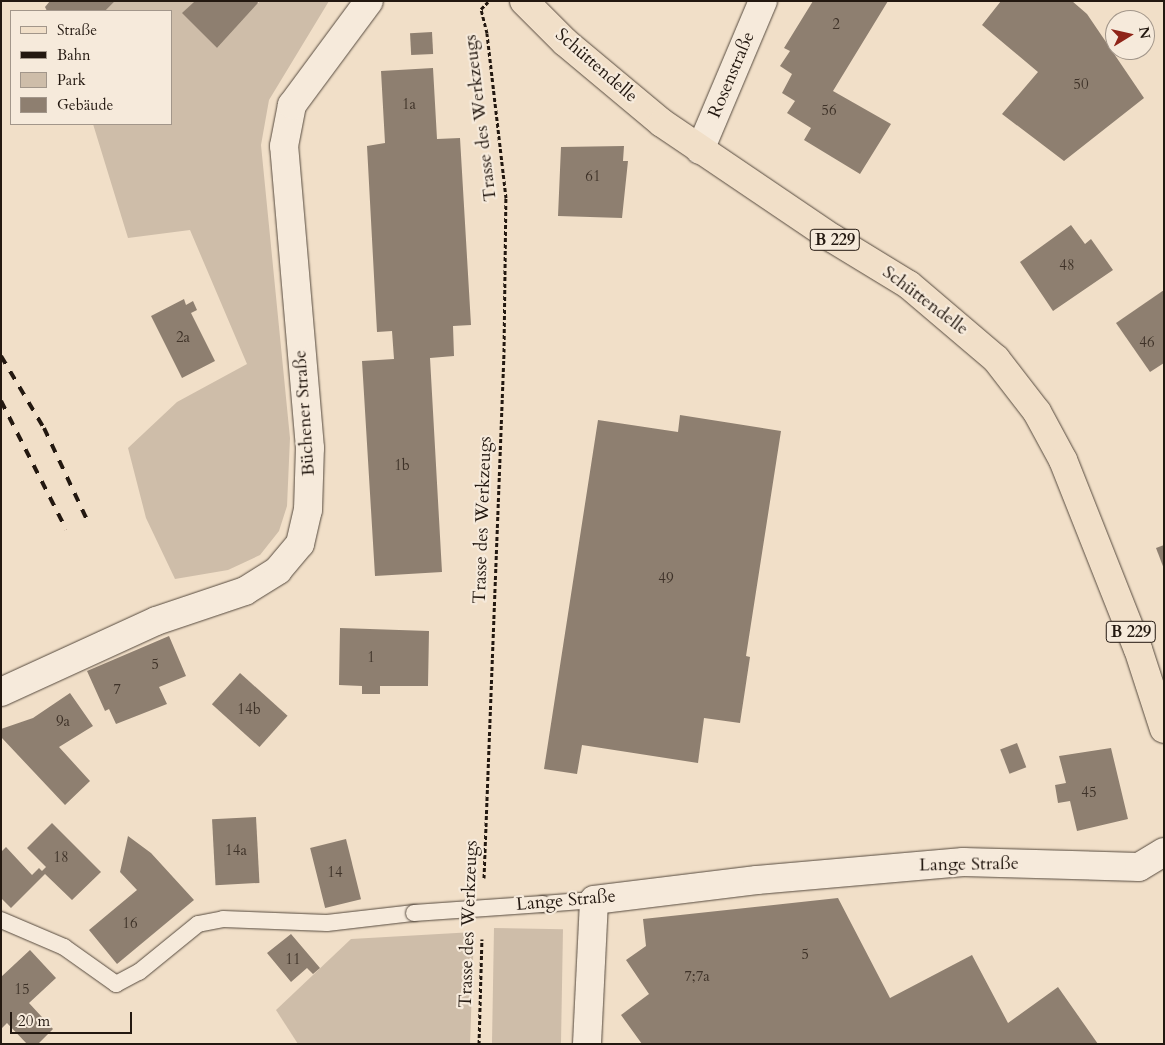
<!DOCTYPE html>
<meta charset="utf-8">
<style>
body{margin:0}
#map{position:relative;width:1165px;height:1045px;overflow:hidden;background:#f1dfc8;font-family:Cardo,serif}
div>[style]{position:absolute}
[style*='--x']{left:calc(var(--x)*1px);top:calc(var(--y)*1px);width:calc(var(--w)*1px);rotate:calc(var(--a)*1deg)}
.green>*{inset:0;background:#cebda9;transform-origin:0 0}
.building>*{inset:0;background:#8e7f70;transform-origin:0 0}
.path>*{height:3px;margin-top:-1.5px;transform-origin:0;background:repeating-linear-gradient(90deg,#231810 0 4px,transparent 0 6.5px)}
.roads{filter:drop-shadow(0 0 1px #564a3e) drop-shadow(0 0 1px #564a3e)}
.lane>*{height:16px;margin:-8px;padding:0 8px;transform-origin:8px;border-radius:8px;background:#f6eadb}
.street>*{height:28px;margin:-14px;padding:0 14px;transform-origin:14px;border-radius:14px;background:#f6eadb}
.primary>*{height:28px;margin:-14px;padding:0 14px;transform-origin:14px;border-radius:14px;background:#f1dfc8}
.rail>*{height:4px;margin-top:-2px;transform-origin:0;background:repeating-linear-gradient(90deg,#231810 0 9px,transparent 0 18px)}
.bridges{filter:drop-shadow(0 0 1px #564a3e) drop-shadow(0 0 1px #564a3e)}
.lane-bridge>*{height:16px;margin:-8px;padding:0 8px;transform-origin:8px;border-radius:8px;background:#f6eadb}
span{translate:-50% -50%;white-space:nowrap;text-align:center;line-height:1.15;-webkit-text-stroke:4.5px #f6eadb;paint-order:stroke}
.number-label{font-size:15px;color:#3e3228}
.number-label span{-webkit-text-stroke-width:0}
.shield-label span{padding:1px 4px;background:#f6eadb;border:1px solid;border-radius:4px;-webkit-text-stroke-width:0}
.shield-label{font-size:16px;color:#231810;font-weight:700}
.street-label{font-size:18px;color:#231810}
.frame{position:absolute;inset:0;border:2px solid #231810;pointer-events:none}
.legend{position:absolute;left:10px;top:10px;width:162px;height:115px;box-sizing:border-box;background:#f6eadb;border:1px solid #a2968a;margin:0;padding:6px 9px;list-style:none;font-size:15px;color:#231810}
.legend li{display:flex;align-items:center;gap:10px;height:25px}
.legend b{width:25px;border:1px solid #a2968a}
.north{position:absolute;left:1105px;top:10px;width:50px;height:50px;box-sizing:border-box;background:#f6eadb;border:1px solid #a2968a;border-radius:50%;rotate:81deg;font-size:14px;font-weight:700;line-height:20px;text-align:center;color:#231810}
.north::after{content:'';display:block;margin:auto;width:18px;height:22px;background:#8f2418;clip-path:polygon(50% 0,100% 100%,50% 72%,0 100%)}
.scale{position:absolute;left:10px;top:1012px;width:122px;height:22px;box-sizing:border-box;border:2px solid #231810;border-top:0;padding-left:6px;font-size:15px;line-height:18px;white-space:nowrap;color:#231810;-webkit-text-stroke:4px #f6eadb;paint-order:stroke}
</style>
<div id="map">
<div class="green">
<i style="clip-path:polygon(115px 1px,195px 1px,183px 13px,217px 48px,260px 1px,329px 1px,269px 100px,261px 145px,290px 438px,287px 506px,279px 531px,260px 555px,228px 570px,175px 579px,146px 518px,128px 448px,177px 402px,247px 364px,190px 230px,128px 238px,93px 124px,171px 124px,171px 11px,105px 11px)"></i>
<i style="left:494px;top:928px;width:69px;height:116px;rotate:1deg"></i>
<i style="clip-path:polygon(474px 932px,470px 1044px,298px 1044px,276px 1010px,351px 939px)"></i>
</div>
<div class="building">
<i style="clip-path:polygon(50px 1px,115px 1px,105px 11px,47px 11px,45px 7px)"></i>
<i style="clip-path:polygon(195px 1px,257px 1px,258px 3px,217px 48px,182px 13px)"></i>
<i style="clip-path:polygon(813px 1px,888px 1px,833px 91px,891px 124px,860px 174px,804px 140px,811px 128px,787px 113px,795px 101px,782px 93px,792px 74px,780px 66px,790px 51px,784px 48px)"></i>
<i style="clip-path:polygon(1001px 1px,1072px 1px,1087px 14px,1144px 98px,1064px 161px,1002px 114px,1038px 72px,982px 25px)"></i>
<i style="left:432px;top:32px;width:22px;height:22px;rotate:87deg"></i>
<i style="clip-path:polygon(433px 68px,437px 139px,460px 138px,471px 325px,453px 326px,454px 356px,430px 358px,442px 572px,375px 576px,362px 361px,394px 359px,392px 331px,377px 332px,367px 146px,385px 143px,381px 71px)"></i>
<i style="clip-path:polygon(624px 146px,623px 161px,628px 161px,622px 218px,558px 216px,561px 147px)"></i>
<i style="clip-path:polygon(1071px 225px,1085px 244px,1091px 239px,1113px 270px,1053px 311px,1020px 262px)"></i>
<i style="clip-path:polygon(1164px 290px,1164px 363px,1150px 372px,1116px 323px)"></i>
<i style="clip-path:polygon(184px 299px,186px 305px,193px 301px,197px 310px,191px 313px,215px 361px,182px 378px,151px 316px)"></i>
<i style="clip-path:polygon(680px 415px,781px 431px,746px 656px,750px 657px,740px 723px,704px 718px,698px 763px,582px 745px,577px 774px,544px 769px,598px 420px,678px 432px)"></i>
<i style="clip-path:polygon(1164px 545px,1164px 569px,1156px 548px)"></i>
<i style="clip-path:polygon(340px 628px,429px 631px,428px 686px,380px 686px,380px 694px,362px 694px,362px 686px,339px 685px)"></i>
<i style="clip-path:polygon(169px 636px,186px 676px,159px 687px,167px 704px,116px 724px,109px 709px,105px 711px,87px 671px)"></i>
<i style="left:240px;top:673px;width:64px;height:42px;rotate:42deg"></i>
<i style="clip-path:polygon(70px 693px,93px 726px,59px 747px,90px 781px,65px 805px,1px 737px,1px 729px,33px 718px)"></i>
<i style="left:1017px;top:743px;width:26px;height:18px;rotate:69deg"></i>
<i style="clip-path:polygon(1111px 748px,1128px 819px,1077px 831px,1070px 801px,1058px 803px,1055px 785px,1066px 783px,1059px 756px)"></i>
<i style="left:256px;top:817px;width:66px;height:44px;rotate:87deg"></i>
<i style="clip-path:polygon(52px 823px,101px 872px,72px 900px,45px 874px,11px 908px,1px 898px,1px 852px,6px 847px,32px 875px,39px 868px,42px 871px,46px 867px,27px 848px)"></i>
<i style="clip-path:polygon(128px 836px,151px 853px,194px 900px,117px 964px,89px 930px,137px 890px,120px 872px)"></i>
<i style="left:346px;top:839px;width:62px;height:37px;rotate:76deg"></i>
<i style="clip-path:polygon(838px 898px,890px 998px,972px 955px,1008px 1023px,1058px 987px,1098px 1044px,642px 1044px,621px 1015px,649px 994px,626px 960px,646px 946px,643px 919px)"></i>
<i style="clip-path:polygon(291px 934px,320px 968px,313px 974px,307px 968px,291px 982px,267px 953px)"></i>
<i style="clip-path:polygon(30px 950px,56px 978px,29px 1003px,53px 1029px,38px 1044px,27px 1044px,7px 1023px,1px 1029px,1px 977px)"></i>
</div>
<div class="path">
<i style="--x:484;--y:878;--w:526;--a:-87.82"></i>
<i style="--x:504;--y:352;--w:154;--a:-89.3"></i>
<i style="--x:506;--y:198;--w:166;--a:-96.6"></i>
<i style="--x:487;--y:33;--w:25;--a:-104"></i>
<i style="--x:481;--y:9;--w:10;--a:-45"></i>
<i style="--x:479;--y:1044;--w:105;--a:-88.4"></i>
</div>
<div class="roads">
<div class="lane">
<i style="--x:543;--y:904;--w:51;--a:-4.5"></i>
<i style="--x:1;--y:920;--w:69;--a:23.2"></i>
<i style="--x:64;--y:947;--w:64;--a:35.4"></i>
<i style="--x:116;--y:984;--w:26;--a:-28"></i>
<i style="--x:139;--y:972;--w:76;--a:-39.1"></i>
<i style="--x:198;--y:924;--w:25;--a:-11"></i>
<i style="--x:223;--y:919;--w:104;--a:2.2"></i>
<i style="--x:327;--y:923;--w:88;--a:-6.6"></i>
</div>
<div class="street">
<i style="--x:700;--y:150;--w:162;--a:-67.1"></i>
<i style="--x:1;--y:692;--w:170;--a:-24.6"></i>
<i style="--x:156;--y:621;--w:94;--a:-18.6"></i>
<i style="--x:245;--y:591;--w:39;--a:-32"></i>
<i style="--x:278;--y:570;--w:34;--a:-50"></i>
<i style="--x:300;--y:544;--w:35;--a:-77"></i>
<i style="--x:308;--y:510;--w:62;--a:-88.2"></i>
<i style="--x:310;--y:448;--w:303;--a:-94.9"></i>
<i style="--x:284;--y:146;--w:42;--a:-79"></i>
<i style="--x:292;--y:105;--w:129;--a:-53.5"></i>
<i style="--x:587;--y:1044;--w:144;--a:-87.2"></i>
<i style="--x:594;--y:900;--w:164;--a:-7"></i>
<i style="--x:757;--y:880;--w:207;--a:-5"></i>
<i style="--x:963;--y:862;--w:176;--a:1.6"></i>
<i style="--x:1139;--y:867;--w:29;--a:-31"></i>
</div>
<div class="primary">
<i style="--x:524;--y:1;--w:58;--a:45"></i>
<i style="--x:565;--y:42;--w:126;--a:39.9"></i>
<i style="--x:662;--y:123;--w:205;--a:34.1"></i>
<i style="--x:832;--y:238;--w:90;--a:31.4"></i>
<i style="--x:909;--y:285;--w:114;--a:40.4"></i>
<i style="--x:996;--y:359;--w:67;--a:52.3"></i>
<i style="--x:1037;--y:412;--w:55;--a:61.6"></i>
<i style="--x:1063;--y:460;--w:203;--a:68.4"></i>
<i style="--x:1138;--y:649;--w:84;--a:72"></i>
</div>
</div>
<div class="rail">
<i style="--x:1;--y:356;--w:84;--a:59.2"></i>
<i style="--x:44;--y:428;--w:102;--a:64.9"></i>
<i style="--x:1;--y:401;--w:144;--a:63.1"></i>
</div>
<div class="bridges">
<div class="lane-bridge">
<i style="--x:414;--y:913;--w:129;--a:-4"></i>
</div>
</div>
<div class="number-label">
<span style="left:836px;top:25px">2</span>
<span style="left:1081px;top:85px">50</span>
<span style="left:409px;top:105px">1a</span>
<span style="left:829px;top:111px">56</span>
<span style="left:593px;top:177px">61</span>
<span style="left:1067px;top:266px">48</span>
<span style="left:183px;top:338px">2a</span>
<span style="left:1147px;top:343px">46</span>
<span style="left:402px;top:466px">1b</span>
<span style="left:666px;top:579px">49</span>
<span style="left:371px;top:658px">1</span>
<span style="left:155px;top:665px">5</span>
<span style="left:117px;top:690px">7</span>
<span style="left:249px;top:710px">14b</span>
<span style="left:63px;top:722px">9a</span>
<span style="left:1089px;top:793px">45</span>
<span style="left:236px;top:851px">14a</span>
<span style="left:61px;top:858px">18</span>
<span style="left:335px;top:873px">14</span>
<span style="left:130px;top:924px">16</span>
<span style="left:805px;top:955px">5</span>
<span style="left:293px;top:960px">11</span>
<span style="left:697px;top:977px">7;7a</span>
<span style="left:22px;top:990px">15</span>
</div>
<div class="shield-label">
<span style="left:835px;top:240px">B 229</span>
<span style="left:1131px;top:632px">B 229</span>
</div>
<div class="street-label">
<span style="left:596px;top:66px;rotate:41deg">Schüttendelle</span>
<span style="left:732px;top:75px;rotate:-67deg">Rosenstraße</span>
<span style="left:481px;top:118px;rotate:-97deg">Trasse des Werkzeugs</span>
<span style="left:925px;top:301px;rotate:37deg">Schüttendelle</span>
<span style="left:305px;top:413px;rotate:-94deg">Büchener Straße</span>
<span style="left:483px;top:520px;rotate:-88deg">Trasse des Werkzeugs</span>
<span style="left:969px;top:865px;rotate:-1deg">Lange Straße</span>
<span style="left:566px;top:901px;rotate:-5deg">Lange Straße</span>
<span style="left:469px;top:924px;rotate:-88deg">Trasse des Werkzeugs</span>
</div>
<div class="frame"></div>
<ul class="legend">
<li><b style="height:6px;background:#f1dfc8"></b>Straße</li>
<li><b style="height:6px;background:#231810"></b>Bahn</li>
<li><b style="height:14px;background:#cebda9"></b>Park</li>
<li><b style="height:14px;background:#8e7f70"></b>Gebäude</li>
</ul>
<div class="north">N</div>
<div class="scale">20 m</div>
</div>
